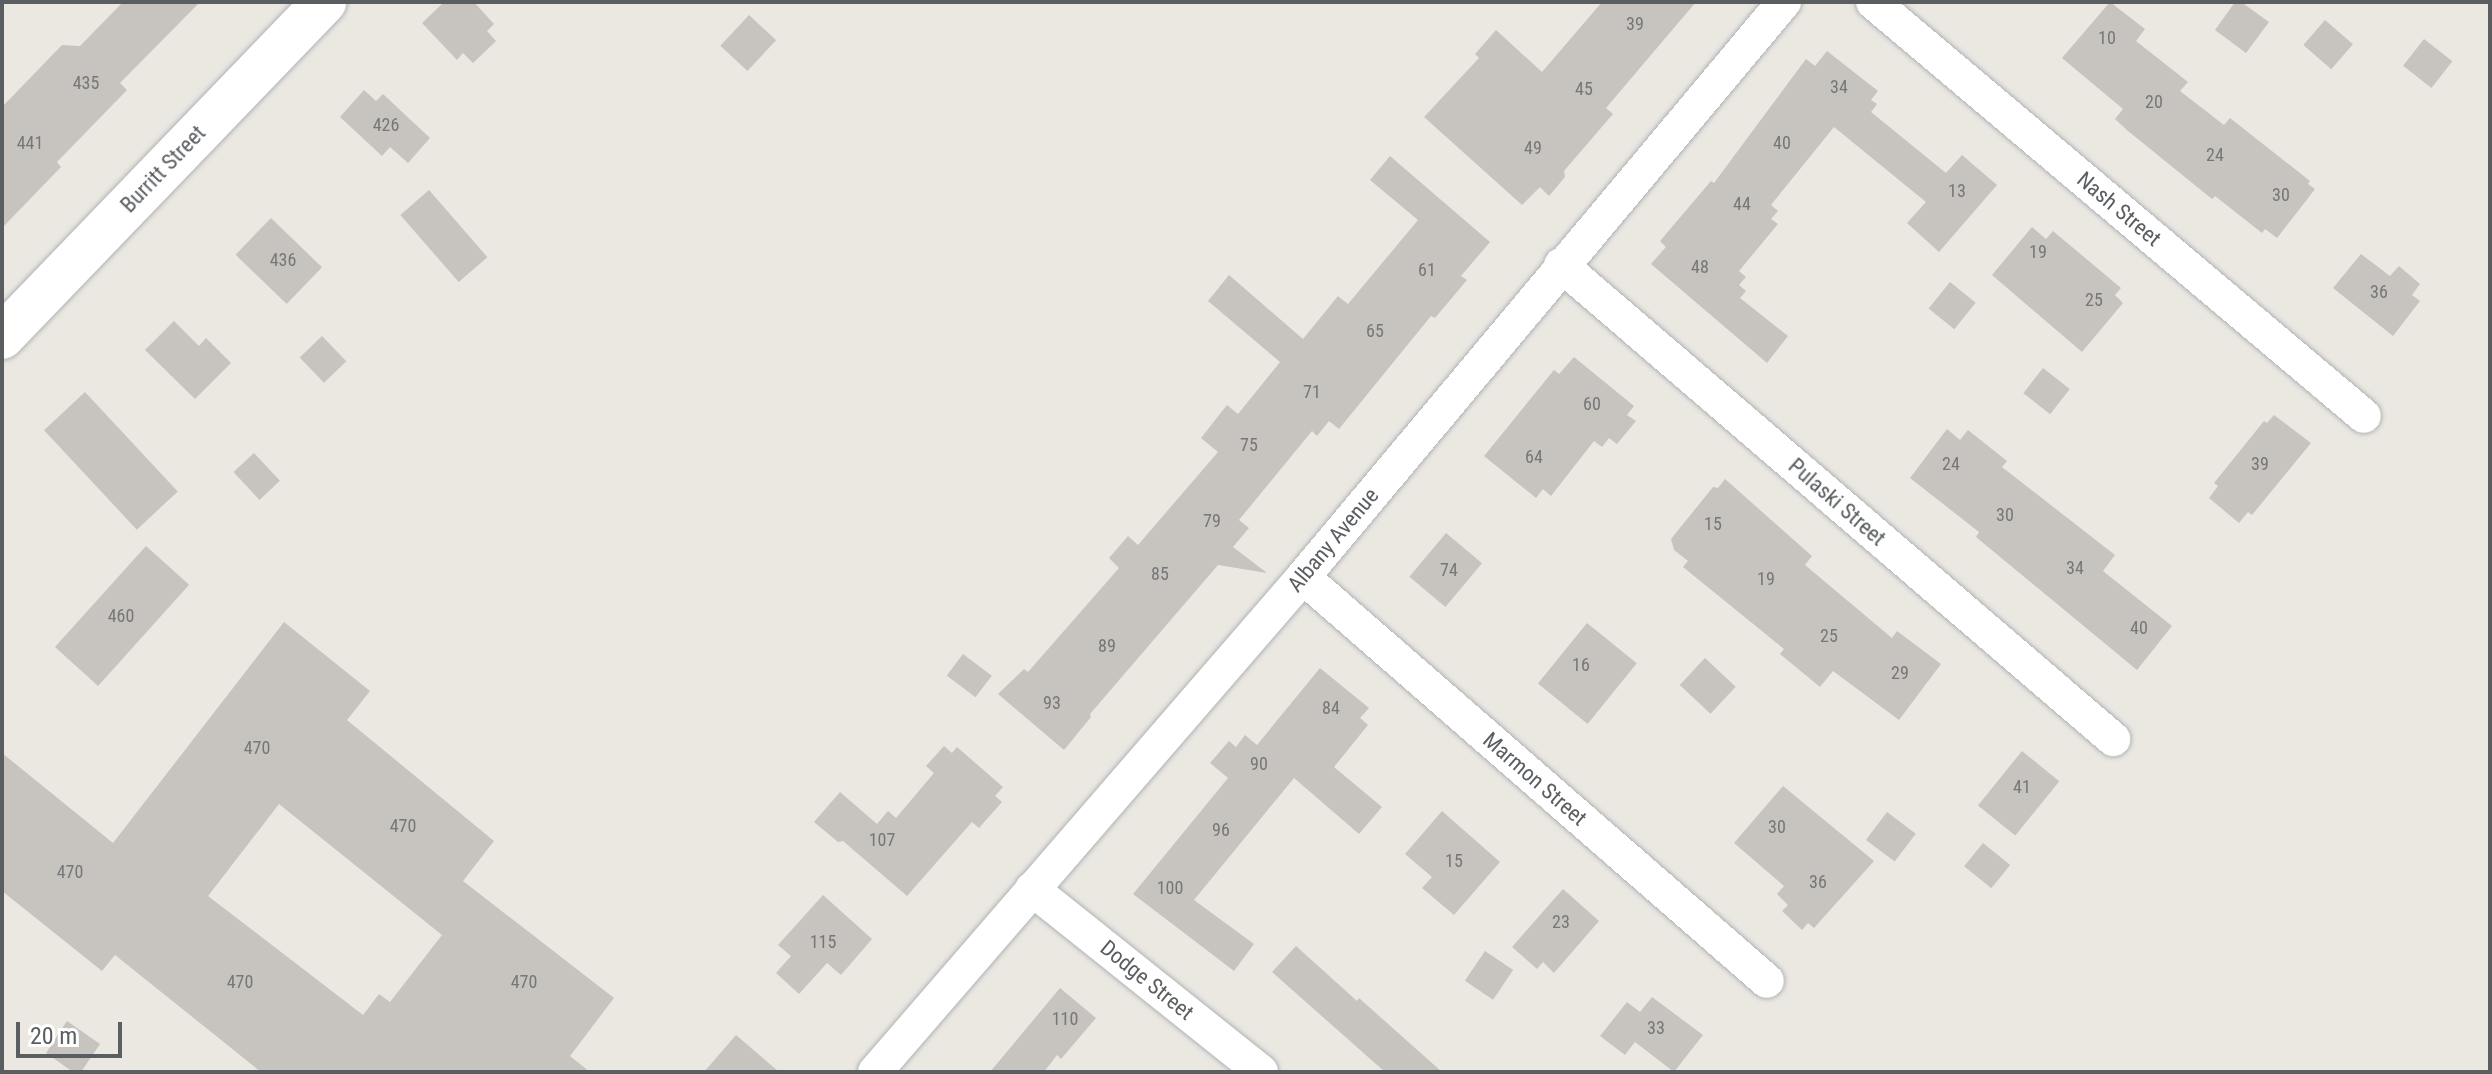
<!DOCTYPE html>
<style>
body{margin:0}
#map{position:relative;width:2492px;height:1074px;overflow:hidden;background:#ebe8e2;font-family:"Roboto Condensed",sans-serif}
div>[style]{position:absolute}
[style*='--x']{left:calc(var(--x)*1px);top:calc(var(--y)*1px);width:calc(var(--w)*1px);rotate:calc(var(--a)*1deg)}
.building>*{inset:0;background:#c7c3be;transform-origin:0 0}
.roads{filter:drop-shadow(0 0 2px #afb3b6) drop-shadow(0 0 2px #afb3b6)}
.street>*{height:34px;margin:-17px;padding:0 17px;transform-origin:17px;border-radius:17px;background:#fff}
.secondary>*{height:44px;margin:-22px;padding:0 22px;transform-origin:22px;border-radius:22px;background:#fff}
span{translate:-50% -50%;white-space:nowrap;text-align:center;line-height:1.15;-webkit-text-stroke:7px #fff;paint-order:stroke}
.number-label{font-size:18px;color:#757778}
.number-label span{-webkit-text-stroke-width:0}
.street-label{font-size:22px;color:#5a5e61}
.frame{position:absolute;inset:0;border:4px solid #5a5e61;pointer-events:none}
.scale{position:absolute;left:16px;top:1022px;width:106px;height:36px;box-sizing:border-box;border:4px solid #5a5e61;border-top:0;padding-left:10px;font-size:24px;line-height:28px;white-space:nowrap;color:#5a5e61;-webkit-text-stroke:6px #fff;paint-order:stroke}
</style>
<div id="map">
<div class="building">
<i style="clip-path:polygon(123px 2px,200px 2px,120px 83px,127px 90px,57px 162px,61px 167px,2px 228px,2px 107px,62px 45px,80px 46px)"></i>
<i style="clip-path:polygon(444px 2px,474px 2px,494px 24px,487px 31px,496px 41px,473px 63px,463px 53px,457px 60px,422px 23px)"></i>
<i style="clip-path:polygon(1602px 2px,1696px 2px,1606px 108px,1613px 114px,1564px 171px,1565px 177px,1549px 196px,1540px 187px,1522px 205px,1424px 117px,1479px 58px,1475px 54px,1496px 30px,1542px 72px)"></i>
<i style="clip-path:polygon(2110px 2px,2145px 29px,2136px 41px,2188px 82px,2180px 91px,2224px 125px,2230px 118px,2310px 181px,2308px 184px,2315px 189px,2277px 238px,2265px 229px,2262px 233px,2215px 196px,2212px 199px,2128px 131px,2115px 119px,2123px 109px,2062px 58px)"></i>
<i style="clip-path:polygon(2235px 2px,2241px 2px,2269px 22px,2246px 53px,2215px 30px)"></i>
<i style="left:749px;top:15px;width:37px;height:42px;rotate:43deg"></i>
<i style="left:2325px;top:20px;width:37px;height:33px;rotate:41deg"></i>
<i style="left:2424px;top:39px;width:36px;height:34px;rotate:38deg"></i>
<i style="clip-path:polygon(1827px 51px,1878px 91px,1871px 100px,1877px 104px,1871px 112px,1946px 173px,1962px 155px,1997px 185px,1939px 252px,1907px 223px,1926px 202px,1834px 127px,1771px 205px,1778px 211px,1771px 219px,1778px 224px,1739px 271px,1746px 277px,1739px 285px,1746px 291px,1740px 298px,1788px 336px,1767px 363px,1651px 264px,1666px 247px,1660px 241px,1711px 181px,1714px 183px,1806px 59px,1815px 66px)"></i>
<i style="clip-path:polygon(364px 90px,376px 101px,383px 94px,430px 138px,408px 163px,390px 147px,382px 156px,340px 117px)"></i>
<i style="clip-path:polygon(1390px 156px,1490px 242px,1461px 276px,1467px 280px,1435px 318px,1431px 316px,1339px 429px,1329px 421px,1317px 436px,1312px 431px,1239px 520px,1249px 528px,1233px 547px,1267px 573px,1218px 565px,1090px 714px,1091px 717px,1064px 750px,998px 694px,1024px 669px,1028px 672px,1119px 568px,1109px 558px,1128px 536px,1138px 545px,1218px 452px,1201px 438px,1227px 405px,1238px 414px,1280px 362px,1208px 301px,1229px 275px,1303px 339px,1338px 296px,1348px 304px,1418px 220px,1370px 180px)"></i>
<i style="left:429px;top:190px;width:89px;height:38px;rotate:49deg"></i>
<i style="left:271px;top:218px;width:71px;height:51px;rotate:44deg"></i>
<i style="clip-path:polygon(2032px 227px,2046px 239px,2053px 231px,2121px 288px,2115px 295px,2123px 303px,2082px 352px,1992px 275px)"></i>
<i style="clip-path:polygon(2361px 254px,2390px 276px,2399px 266px,2420px 284px,2412px 295px,2420px 301px,2393px 336px,2333px 288px)"></i>
<i style="left:1950px;top:282px;width:33px;height:34px;rotate:39deg"></i>
<i style="clip-path:polygon(174px 321px,199px 346px,206px 338px,231px 363px,195px 399px,145px 350px)"></i>
<i style="left:322px;top:336px;width:35px;height:31px;rotate:46deg"></i>
<i style="clip-path:polygon(1574px 357px,1634px 406px,1627px 415px,1636px 421px,1617px 444px,1609px 438px,1602px 447px,1594px 441px,1551px 496px,1543px 489px,1536px 498px,1484px 456px,1554px 370px,1559px 374px)"></i>
<i style="left:2043px;top:368px;width:34px;height:32px;rotate:38deg"></i>
<i style="left:85px;top:392px;width:136px;height:56px;rotate:47deg"></i>
<i style="clip-path:polygon(2274px 415px,2311px 443px,2252px 515px,2248px 512px,2239px 523px,2209px 498px,2218px 486px,2214px 483px,2264px 421px,2267px 423px)"></i>
<i style="clip-path:polygon(1947px 429px,1960px 440px,1968px 430px,2007px 461px,2002px 467px,2115px 555px,2103px 571px,2172px 626px,2137px 670px,1976px 537px,1979px 532px,1910px 478px)"></i>
<i style="left:254px;top:453px;width:38px;height:28px;rotate:47deg"></i>
<i style="clip-path:polygon(1725px 479px,1812px 556px,1805px 565px,1892px 638px,1897px 631px,1941px 664px,1899px 720px,1833px 671px,1820px 687px,1780px 654px,1784px 649px,1683px 567px,1688px 561px,1674px 550px,1671px 539px,1713px 487px,1718px 488px)"></i>
<i style="left:1446px;top:533px;width:47px;height:57px;rotate:40deg"></i>
<i style="left:146px;top:546px;width:58px;height:136px;rotate:42deg"></i>
<i style="clip-path:polygon(evenodd,284px 622px,370px 691px,347px 720px,494px 841px,463px 881px,614px 998px,570px 1056px,590px 1072px,261px 1072px,115px 955px,102px 971px,2px 891px,2px 753px,113px 843px,284px 622px,279px 804px,442px 935px,390px 1002px,379px 994px,363px 1015px,208px 896px,279px 804px)"></i>
<i style="left:1587px;top:623px;width:64px;height:78px;rotate:39deg"></i>
<i style="left:963px;top:654px;width:36px;height:27px;rotate:37deg"></i>
<i style="left:1705px;top:658px;width:42px;height:37px;rotate:43deg"></i>
<i style="clip-path:polygon(1320px 668px,1369px 708px,1360px 718px,1368px 725px,1334px 767px,1382px 807px,1359px 834px,1294px 778px,1194px 900px,1254px 944px,1234px 971px,1133px 894px,1228px 778px,1210px 763px,1229px 741px,1236px 747px,1245px 735px,1257px 745px)"></i>
<i style="clip-path:polygon(944px 746px,952px 753px,957px 747px,1003px 787px,995px 796px,1002px 802px,979px 828px,972px 822px,907px 896px,843px 841px,838px 842px,814px 822px,840px 792px,877px 824px,888px 811px,896px 818px,934px 773px,926px 766px)"></i>
<i style="left:2022px;top:751px;width:48px;height:70px;rotate:39deg"></i>
<i style="clip-path:polygon(1783px 786px,1874px 861px,1814px 928px,1808px 923px,1802px 930px,1782px 911px,1788px 905px,1777px 894px,1784px 886px,1734px 843px)"></i>
<i style="clip-path:polygon(1442px 811px,1500px 862px,1454px 915px,1422px 888px,1432px 877px,1405px 854px)"></i>
<i style="left:1887px;top:812px;width:36px;height:35px;rotate:37deg"></i>
<i style="left:1983px;top:843px;width:35px;height:30px;rotate:39deg"></i>
<i style="clip-path:polygon(1563px 889px,1599px 921px,1554px 973px,1543px 962px,1537px 969px,1512px 947px)"></i>
<i style="clip-path:polygon(823px 895px,872px 939px,841px 975px,827px 963px,799px 994px,776px 973px,791px 956px,778px 945px)"></i>
<i style="clip-path:polygon(1296px 946px,1357px 1001px,1359px 998px,1442px 1072px,1385px 1072px,1272px 972px)"></i>
<i style="left:1485px;top:951px;width:34px;height:36px;rotate:34deg"></i>
<i style="clip-path:polygon(1060px 988px,1096px 1018px,1061px 1059px,1057px 1055px,1044px 1072px,990px 1072px)"></i>
<i style="clip-path:polygon(1652px 997px,1703px 1035px,1674px 1072px,1635px 1042px,1625px 1055px,1600px 1036px,1627px 1002px,1640px 1012px)"></i>
<i style="clip-path:polygon(67px 1021px,100px 1044px,81px 1072px,73px 1072px,46px 1053px)"></i>
<i style="clip-path:polygon(736px 1035px,779px 1072px,704px 1072px)"></i>
</div>
<div class="roads">
<div class="street">
<i style="--x:1873;--y:2;--w:642;--a:40.14"></i>
<i style="--x:1561;--y:265;--w:728;--a:40.65"></i>
<i style="--x:1303;--y:577;--w:615;--a:41.05"></i>
<i style="--x:1032;--y:889;--w:293;--a:38.6"></i>
<i style="--x:875;--y:1072;--w:654;--a:-49.15"></i>
<i style="--x:1303;--y:577;--w:750;--a:-50.09"></i>
</div>
<div class="secondary">
<i style="--x:2;--y:337;--w:465;--a:-46.1"></i>
</div>
</div>
<div class="number-label">
<span style="left:1635px;top:24px">39</span>
<span style="left:2107px;top:38px">10</span>
<span style="left:86px;top:83px">435</span>
<span style="left:1839px;top:87px">34</span>
<span style="left:1584px;top:89px">45</span>
<span style="left:2154px;top:102px">20</span>
<span style="left:386px;top:125px">426</span>
<span style="left:30px;top:143px">441</span>
<span style="left:1782px;top:143px">40</span>
<span style="left:1533px;top:148px">49</span>
<span style="left:2215px;top:155px">24</span>
<span style="left:1957px;top:191px">13</span>
<span style="left:2281px;top:195px">30</span>
<span style="left:1742px;top:204px">44</span>
<span style="left:2038px;top:252px">19</span>
<span style="left:283px;top:260px">436</span>
<span style="left:1700px;top:267px">48</span>
<span style="left:1427px;top:270px">61</span>
<span style="left:2379px;top:292px">36</span>
<span style="left:2094px;top:300px">25</span>
<span style="left:1375px;top:331px">65</span>
<span style="left:1312px;top:392px">71</span>
<span style="left:1592px;top:404px">60</span>
<span style="left:1249px;top:445px">75</span>
<span style="left:1534px;top:457px">64</span>
<span style="left:1951px;top:464px">24</span>
<span style="left:2260px;top:464px">39</span>
<span style="left:2005px;top:515px">30</span>
<span style="left:1212px;top:521px">79</span>
<span style="left:1713px;top:524px">15</span>
<span style="left:2075px;top:568px">34</span>
<span style="left:1449px;top:570px">74</span>
<span style="left:1160px;top:574px">85</span>
<span style="left:1766px;top:579px">19</span>
<span style="left:121px;top:616px">460</span>
<span style="left:2139px;top:628px">40</span>
<span style="left:1829px;top:636px">25</span>
<span style="left:1107px;top:646px">89</span>
<span style="left:1581px;top:665px">16</span>
<span style="left:1900px;top:673px">29</span>
<span style="left:1052px;top:703px">93</span>
<span style="left:1331px;top:708px">84</span>
<span style="left:257px;top:748px">470</span>
<span style="left:1259px;top:764px">90</span>
<span style="left:2022px;top:787px">41</span>
<span style="left:403px;top:826px">470</span>
<span style="left:1777px;top:827px">30</span>
<span style="left:1221px;top:830px">96</span>
<span style="left:882px;top:840px">107</span>
<span style="left:1454px;top:861px">15</span>
<span style="left:70px;top:872px">470</span>
<span style="left:1818px;top:882px">36</span>
<span style="left:1170px;top:888px">100</span>
<span style="left:1561px;top:922px">23</span>
<span style="left:823px;top:942px">115</span>
<span style="left:240px;top:982px">470</span>
<span style="left:524px;top:982px">470</span>
<span style="left:1065px;top:1019px">110</span>
<span style="left:1656px;top:1028px">33</span>
</div>
<div class="street-label">
<span style="left:163px;top:169px;rotate:-46deg">Burritt Street</span>
<span style="left:2119px;top:209px;rotate:40deg">Nash Street</span>
<span style="left:1837px;top:502px;rotate:41deg">Pulaski Street</span>
<span style="left:1333px;top:540px;rotate:-50deg">Albany Avenue</span>
<span style="left:1535px;top:779px;rotate:41deg">Marmon Street</span>
<span style="left:1147px;top:980px;rotate:39deg">Dodge Street</span>
</div>
<div class="frame"></div>
<div class="scale">20 m</div>
</div>
